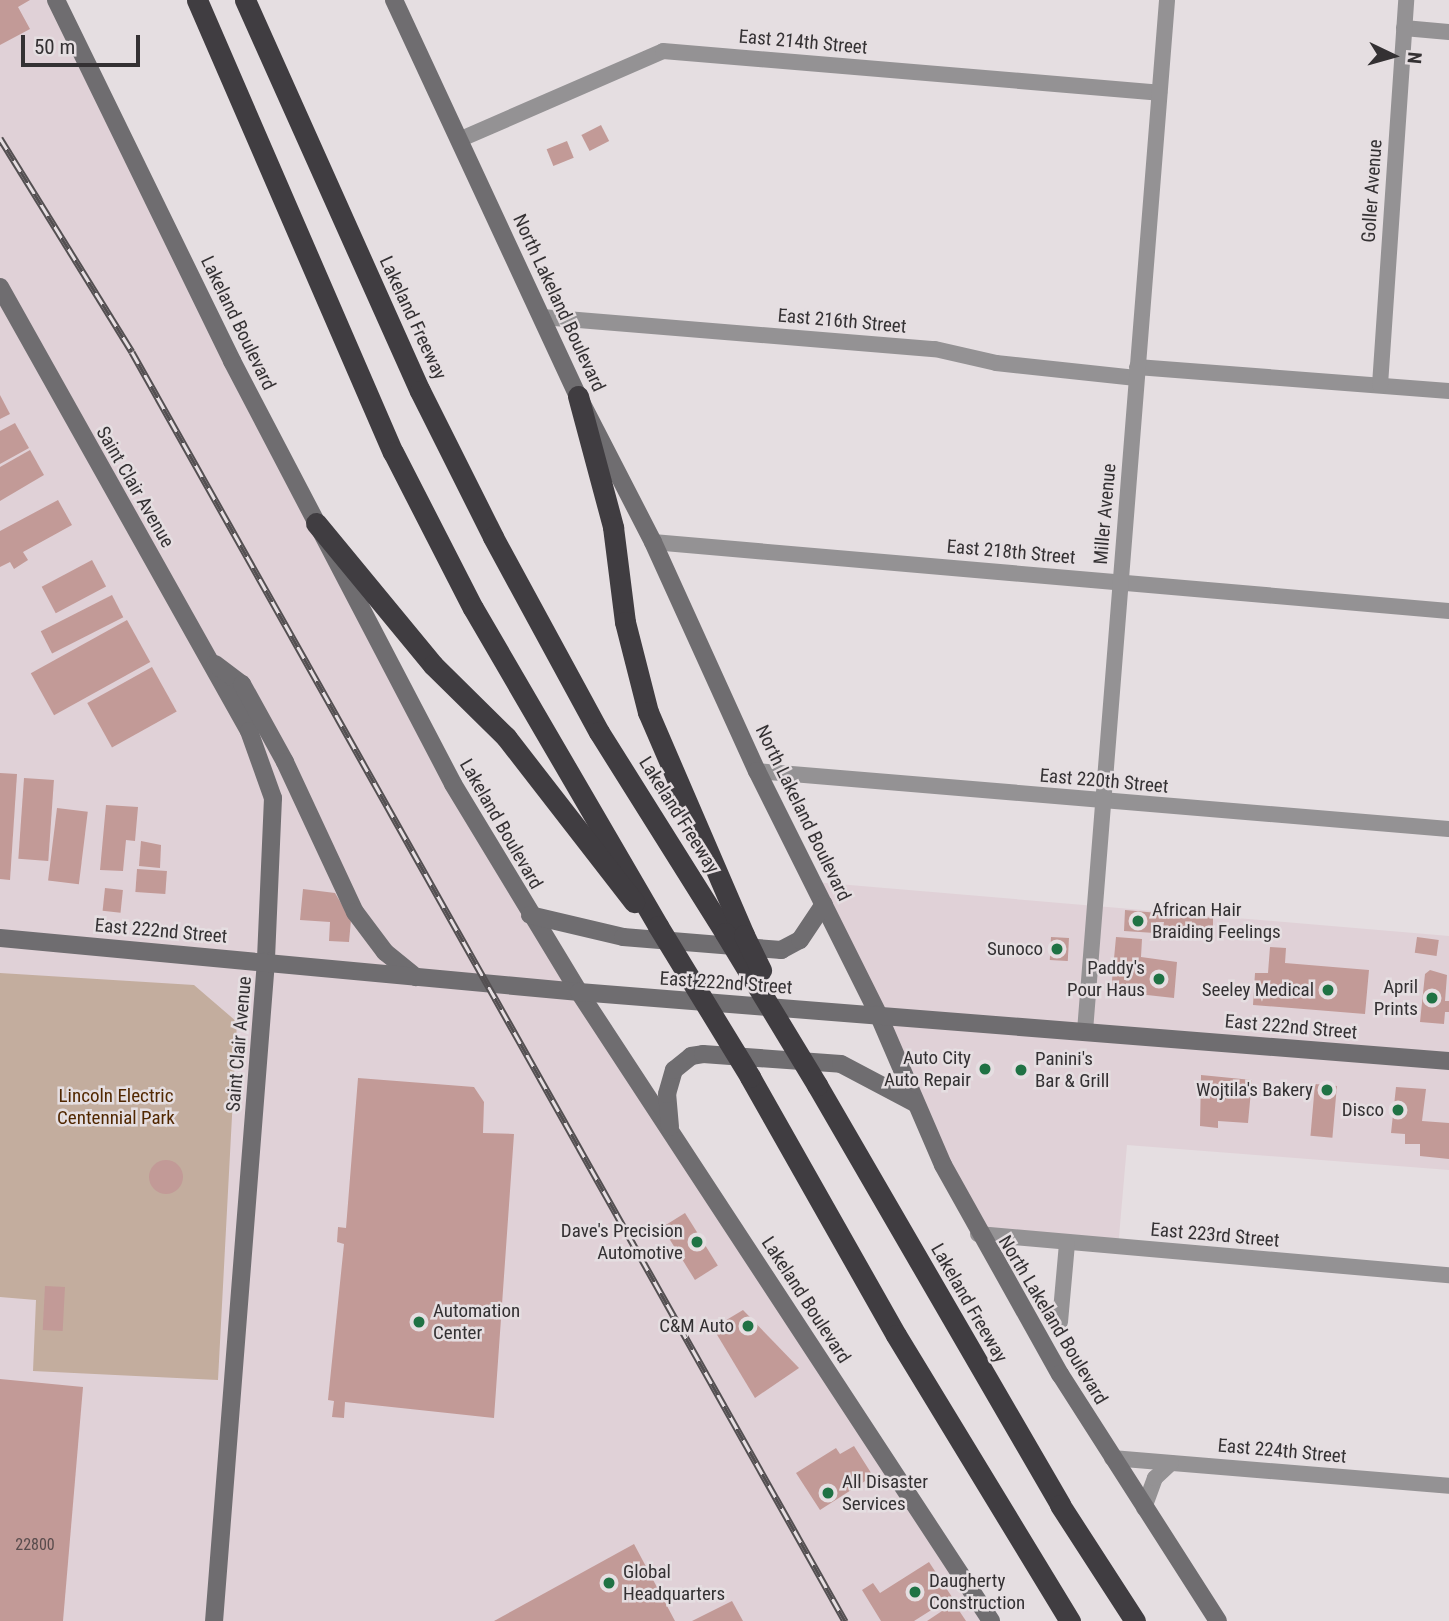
<!DOCTYPE html>
<style>
body{margin:0}
#map{position:relative;width:1449px;height:1621px;overflow:hidden;background:#e5dee1;font-family:"Roboto Condensed",sans-serif}
div>[style]{position:absolute}
[style*='--x']{left:calc(var(--x)*1px);top:calc(var(--y)*1px);width:calc(var(--w)*1px);rotate:calc(var(--a)*1deg)}
.built>*{inset:0;background:#e0d1d7}
.green>*{inset:0;background:#c3ad9e}
.building>*{inset:0;background:#c29a97;transform-origin:0 0}
.round{border-radius:50%}
.street>*{height:16px;margin:-8px;padding:0 8px;transform-origin:8px;border-radius:8px;background:#949294}
.secondary>*{height:18px;margin:-9px;padding:0 9px;transform-origin:9px;border-radius:9px;background:#6f6d70}
.highway>*{height:21px;margin:-10.5px;padding:0 10.5px;transform-origin:10.5px;border-radius:10.5px;background:#403d41}
.rail>*{height:7px;margin-top:-3.5px;transform-origin:0;background:repeating-linear-gradient(90deg,#e5dee1 0 13px,#545052 0 26px);box-sizing:border-box;border-block:2px solid #545052}
.highway-bridge>*{height:21px;margin:-10.5px;padding:0 10.5px;transform-origin:10.5px;border-radius:10.5px;background:#403d41}
.dots>*{width:19px;height:19px;translate:-50% -50%;box-sizing:border-box;border:4px solid #e5dee1;border-radius:50%}
span{translate:-50% -50%;white-space:nowrap;text-align:center;line-height:1.15;-webkit-text-stroke:5px #e5dee1;paint-order:stroke}
.number-label{font-size:16px;color:#584b4c}
.number-label span{-webkit-text-stroke-width:0}
.street-label{font-size:19px;color:#343133}
.poi-label{font-size:19px;color:#343133}
.left{translate:0 -50%;text-align:left}
.right{translate:-100% -50%;text-align:right}
.park-label{font-size:19px;color:#512700}
.north{position:absolute;left:1358px;top:21px;width:70px;height:70px;-webkit-text-stroke:5px #e5dee1;paint-order:stroke;rotate:95deg;font-size:19px;font-weight:700;line-height:28px;text-align:center;color:#343133}
.north::after{content:'';display:block;margin:auto;width:24px;height:32px;background:#343133;clip-path:polygon(50% 0,100% 100%,50% 72%,0 100%)}
.scale{position:absolute;left:21px;top:35px;width:119px;height:32px;box-sizing:border-box;border:4px solid #343133;border-top:0;padding-left:9px;font-size:21px;line-height:24px;white-space:nowrap;color:#343133;-webkit-text-stroke:5px #e5dee1;paint-order:stroke}
</style>
<div id="map">
<div class="built">
<i style="clip-path:polygon(0 0,56px 0,453px 784px,991px 1621px,0 1621px)"></i>
<i style="clip-path:polygon(814px 882px,1449px 936px,1449px 1170px,1127px 1145px,1118px 1248px,978px 1234px)"></i>
</div>
<div class="green">
<i style="clip-path:polygon(0 973px,194px 985px,237px 1022px,218px 1380px,33px 1371px,36px 1300px,0 1297px)"></i>
</div>
<div class="building">
<i style="clip-path:polygon(0 0,30px 0,18px 7px,30px 29px,0 45px)"></i>
<i style="left:601px;top:125px;width:18px;height:22px;rotate:63deg"></i>
<i style="left:567px;top:141px;width:18px;height:22px;rotate:68deg"></i>
<i style="clip-path:polygon(0 395px,10px 414px,0 419px)"></i>
<i style="clip-path:polygon(15px 423px,29px 448px,0 464px,0 431px)"></i>
<i style="clip-path:polygon(30px 450px,44px 475px,0 501px,0 467px)"></i>
<i style="clip-path:polygon(58px 500px,72px 525px,23px 552px,28px 560px,14px 569px,10px 562px,0 567px,0 531px)"></i>
<i style="left:92px;top:560px;width:30px;height:57px;rotate:62deg"></i>
<i style="left:112px;top:595px;width:25px;height:80px;rotate:63deg"></i>
<i style="left:127px;top:620px;width:48px;height:110px;rotate:61deg"></i>
<i style="left:152px;top:667px;width:51px;height:74px;rotate:61deg"></i>
<i style="clip-path:polygon(0 773px,17px 774px,10px 880px,0 879px)"></i>
<i style="left:24px;top:778px;width:30px;height:81px;rotate:4deg"></i>
<i style="clip-path:polygon(106px 805px,138px 807px,135px 841px,126px 840px,123px 871px,100px 870px)"></i>
<i style="left:57px;top:808px;width:31px;height:73px;rotate:7deg"></i>
<i style="clip-path:polygon(141px 841px,161px 845px,160px 868px,139px 866px)"></i>
<i style="left:137px;top:869px;width:30px;height:23px;rotate:4deg"></i>
<i style="left:105px;top:888px;width:18px;height:23px;rotate:6deg"></i>
<i style="clip-path:polygon(303px 889px,335px 893px,351px 920px,349px 942px,329px 941px,330px 922px,300px 920px)"></i>
<i style="clip-path:polygon(1125px 910px,1213px 918px,1213px 933px,1163px 928px,1164px 922px,1156px 922px,1155px 933px,1124px 931px)"></i>
<i style="left:1051px;top:937px;width:18px;height:23px;rotate:3deg"></i>
<i style="clip-path:polygon(1116px 937px,1142px 939px,1141px 957px,1177px 962px,1174px 998px,1111px 991px)"></i>
<i style="left:1417px;top:937px;width:22px;height:16px;rotate:8deg"></i>
<i style="clip-path:polygon(1270px 947px,1286px 948px,1285px 963px,1369px 970px,1365px 1014px,1253px 1005px,1255px 973px,1268px 973px)"></i>
<i style="clip-path:polygon(1430px 970px,1447px 975px,1445px 1001px,1449px 1001px,1449px 1012px,1445px 1012px,1444px 1024px,1420px 1022px,1425px 974px)"></i>
<i style="clip-path:polygon(1201px 1075px,1252px 1080px,1248px 1123px,1218px 1121px,1218px 1128px,1200px 1126px)"></i>
<i style="clip-path:polygon(358px 1078px,474px 1087px,484px 1102px,483px 1133px,514px 1134px,494px 1418px,345px 1402px,344px 1418px,332px 1417px,334px 1401px,328px 1400px,344px 1244px,337px 1242px,338px 1227px,346px 1228px)"></i>
<i style="left:1315px;top:1084px;width:22px;height:52px;rotate:5deg"></i>
<i style="clip-path:polygon(1396px 1087px,1426px 1089px,1422px 1121px,1449px 1123px,1449px 1159px,1420px 1156px,1420px 1144px,1405px 1144px,1405px 1134px,1391px 1133px)"></i>
<i class="round" style="left:149px;top:1160px;width:34px;height:34px"></i>
<i style="left:685px;top:1213px;width:62px;height:27px;rotate:58deg"></i>
<i style="left:45px;top:1286px;width:20px;height:44px;rotate:3deg"></i>
<i style="clip-path:polygon(743px 1310px,799px 1368px,755px 1398px,713px 1328px)"></i>
<i style="clip-path:polygon(0 1379px,83px 1387px,63px 1621px,0 1621px)"></i>
<i style="clip-path:polygon(854px 1446px,873px 1476px,820px 1510px,796px 1473px,836px 1448px,840px 1454px)"></i>
<i style="clip-path:polygon(634px 1544px,675px 1621px,494px 1621px)"></i>
<i style="clip-path:polygon(929px 1562px,952px 1597px,914px 1621px,881px 1621px,862px 1590px,873px 1583px,880px 1593px)"></i>
<i style="clip-path:polygon(732px 1601px,743px 1621px,692px 1621px)"></i>
<i style="clip-path:polygon(954px 1603px,966px 1621px,927px 1621px)"></i>
</div>
<div class="street">
<i style="--x:1404;--y:28;--w:45;--a:5.1"></i>
<i style="--x:461;--y:139;--w:220;--a:-23.5"></i>
<i style="--x:663;--y:51;--w:498;--a:4.8"></i>
<i style="--x:542;--y:317;--w:394;--a:4.7"></i>
<i style="--x:935;--y:349;--w:63;--a:12.9"></i>
<i style="--x:996;--y:363;--w:141;--a:6.1"></i>
<i style="--x:1137;--y:367;--w:313;--a:4.4"></i>
<i style="--x:1380;--y:385;--w:386;--a:-86.1"></i>
<i style="--x:653;--y:542;--w:799;--a:4.95"></i>
<i style="--x:757;--y:771;--w:694;--a:4.79"></i>
<i style="--x:1085;--y:1031;--w:1034;--a:-85.45"></i>
<i style="--x:978;--y:1234;--w:473;--a:5"></i>
<i style="--x:1060;--y:1322;--w:78;--a:-84.9"></i>
<i style="--x:1112;--y:1458;--w:338;--a:4.7"></i>
<i style="--x:1144;--y:1508;--w:32;--a:-70"></i>
<i style="--x:1155;--y:1478;--w:22;--a:-43"></i>
</div>
<div class="secondary">
<i style="--x:56;--y:0;--w:402;--a:64"></i>
<i style="--x:232;--y:361;--w:477;--a:62.4"></i>
<i style="--x:453;--y:784;--w:243;--a:58.8"></i>
<i style="--x:579;--y:992;--w:752;--a:56.77"></i>
<i style="--x:394;--y:0;--w:437;--a:65.1"></i>
<i style="--x:578;--y:396;--w:164;--a:62.8"></i>
<i style="--x:653;--y:542;--w:252;--a:65.6"></i>
<i style="--x:757;--y:771;--w:271;--a:63.5"></i>
<i style="--x:878;--y:1014;--w:164;--a:66.7"></i>
<i style="--x:943;--y:1165;--w:240;--a:60.8"></i>
<i style="--x:1060;--y:1374;--w:293;--a:57.4"></i>
<i style="--x:0;--y:287;--w:509;--a:60.72"></i>
<i style="--x:249;--y:731;--w:71;--a:70.3"></i>
<i style="--x:273;--y:798;--w:163;--a:92.5"></i>
<i style="--x:266;--y:961;--w:662;--a:94.5"></i>
<i style="--x:215;--y:664;--w:34;--a:37"></i>
<i style="--x:242;--y:684;--w:89;--a:61.1"></i>
<i style="--x:285;--y:762;--w:166;--a:65"></i>
<i style="--x:355;--y:912;--w:50;--a:53.1"></i>
<i style="--x:385;--y:952;--w:40;--a:39"></i>
<i style="--x:530;--y:915;--w:96;--a:13.3"></i>
<i style="--x:623;--y:937;--w:159;--a:4.7"></i>
<i style="--x:781;--y:950;--w:21;--a:-28"></i>
<i style="--x:800;--y:940;--w:43;--a:-56.3"></i>
<i style="--x:0;--y:938;--w:582;--a:5.33"></i>
<i style="--x:579;--y:992;--w:873;--a:4.53"></i>
<i style="--x:670;--y:1127;--w:33;--a:-95"></i>
<i style="--x:667;--y:1094;--w:25;--a:-74"></i>
<i style="--x:674;--y:1070;--w:22;--a:-39"></i>
<i style="--x:691;--y:1056;--w:12;--a:-9"></i>
<i style="--x:703;--y:1054;--w:138;--a:4.1"></i>
<i style="--x:841;--y:1064;--w:84;--a:27.8"></i>
</div>
<div class="highway">
<i style="--x:197;--y:0;--w:493;--a:66.6"></i>
<i style="--x:393;--y:452;--w:175;--a:62.9"></i>
<i style="--x:473;--y:608;--w:368;--a:59.8"></i>
<i style="--x:245;--y:0;--w:428;--a:65.9"></i>
<i style="--x:420;--y:391;--w:163;--a:63.4"></i>
<i style="--x:493;--y:537;--w:222;--a:61.5"></i>
<i style="--x:599;--y:732;--w:237;--a:57.9"></i>
<i style="--x:578;--y:396;--w:136;--a:75"></i>
<i style="--x:613;--y:527;--w:96;--a:82.8"></i>
<i style="--x:625;--y:622;--w:93;--a:75.7"></i>
<i style="--x:648;--y:712;--w:243;--a:66.7"></i>
<i style="--x:316;--y:523;--w:184;--a:50.5"></i>
<i style="--x:433;--y:665;--w:103;--a:44.6"></i>
<i style="--x:506;--y:737;--w:209;--a:52.2"></i>
<i style="--x:750;--y:1077;--w:296;--a:60.5"></i>
<i style="--x:896;--y:1335;--w:335;--a:58.7"></i>
<i style="--x:817;--y:1085;--w:485;--a:59.9"></i>
<i style="--x:1060;--y:1505;--w:138;--a:57.1"></i>
</div>
<div class="rail">
<i style="--x:0;--y:138;--w:251;--a:58.3"></i>
<i style="--x:132;--y:352;--w:1456;--a:60.67"></i>
</div>
<div class="highway-bridge">
<i style="--x:658;--y:926;--w:177;--a:58.6"></i>
<i style="--x:725;--y:933;--w:178;--a:58.8"></i>
<i style="--x:744;--y:935;--w:39;--a:64"></i>
</div>
<div class="dots">
<i style="left:1138px;top:921px;background:#1f7244"></i>
<i style="left:1057px;top:949px;background:#1f7244"></i>
<i style="left:1159px;top:979px;background:#1f7244"></i>
<i style="left:1328px;top:990px;background:#1f7244"></i>
<i style="left:1432px;top:998px;background:#1f7244"></i>
<i style="left:985px;top:1069px;background:#1f7244"></i>
<i style="left:1021px;top:1070px;background:#1f7244"></i>
<i style="left:1327px;top:1090px;background:#1f7244"></i>
<i style="left:1398px;top:1110px;background:#1f7244"></i>
<i style="left:697px;top:1242px;background:#1f7244"></i>
<i style="left:419px;top:1322px;background:#1f7244"></i>
<i style="left:748px;top:1326px;background:#1f7244"></i>
<i style="left:828px;top:1493px;background:#1f7244"></i>
<i style="left:609px;top:1583px;background:#1f7244"></i>
<i style="left:915px;top:1592px;background:#1f7244"></i>
</div>
<div class="number-label">
<span style="left:35px;top:1545px">22800</span>
</div>
<div class="street-label">
<span style="left:803px;top:42px;rotate:5deg">East 214th Street</span>
<span style="left:1372px;top:191px;rotate:-86deg">Goller Avenue</span>
<span style="left:559px;top:303px;rotate:65deg">North Lakeland Boulevard</span>
<span style="left:413px;top:318px;rotate:65deg">Lakeland Freeway</span>
<span style="left:842px;top:321px;rotate:5deg">East 216th Street</span>
<span style="left:238px;top:323px;rotate:64deg">Lakeland Boulevard</span>
<span style="left:135px;top:487px;rotate:60deg">Saint Clair Avenue</span>
<span style="left:1105px;top:514px;rotate:-85deg">Miller Avenue</span>
<span style="left:1011px;top:552px;rotate:5deg">East 218th Street</span>
<span style="left:1104px;top:781px;rotate:5deg">East 220th Street</span>
<span style="left:803px;top:813px;rotate:64deg">North Lakeland Boulevard</span>
<span style="left:679px;top:815px;rotate:58deg">Lakeland Freeway</span>
<span style="left:501px;top:824px;rotate:60deg">Lakeland Boulevard</span>
<span style="left:161px;top:931px;rotate:5deg">East 222nd Street</span>
<span style="left:726px;top:983px;rotate:4deg">East 222nd Street</span>
<span style="left:1291px;top:1027px;rotate:5deg">East 222nd Street</span>
<span style="left:239px;top:1044px;rotate:-85deg">Saint Clair Avenue</span>
<span style="left:1215px;top:1235px;rotate:5deg">East 223rd Street</span>
<span style="left:806px;top:1300px;rotate:57deg">Lakeland Boulevard</span>
<span style="left:969px;top:1303px;rotate:60deg">Lakeland Freeway</span>
<span style="left:1053px;top:1320px;rotate:59deg">North Lakeland Boulevard</span>
<span style="left:1282px;top:1451px;rotate:5deg">East 224th Street</span>
</div>
<div class="poi-label">
<span class="left" style="left:1152px;top:921px">African Hair<br>Braiding Feelings</span>
<span class="right" style="left:1043px;top:949px">Sunoco</span>
<span class="right" style="left:1145px;top:979px">Paddy's<br>Pour Haus</span>
<span class="right" style="left:1418px;top:998px">April<br>Prints</span>
<span class="right" style="left:1314px;top:990px">Seeley Medical</span>
<span class="right" style="left:971px;top:1069px">Auto City<br>Auto Repair</span>
<span class="left" style="left:1035px;top:1070px">Panini's<br>Bar &amp; Grill</span>
<span class="right" style="left:1313px;top:1090px">Wojtila's Bakery</span>
<span class="right" style="left:1384px;top:1110px">Disco</span>
<span class="right" style="left:683px;top:1242px">Dave's Precision<br>Automotive</span>
<span class="left" style="left:433px;top:1322px">Automation<br>Center</span>
<span class="right" style="left:734px;top:1326px">C&amp;M Auto</span>
<span class="left" style="left:842px;top:1493px">All Disaster<br>Services</span>
<span class="left" style="left:623px;top:1583px">Global<br>Headquarters</span>
<span class="left" style="left:929px;top:1592px">Daugherty<br>Construction</span>
</div>
<div class="park-label">
<span style="left:116px;top:1107px">Lincoln Electric<br>Centennial Park</span>
</div>
<div class="north">N</div>
<div class="scale">50 m</div>
</div>
